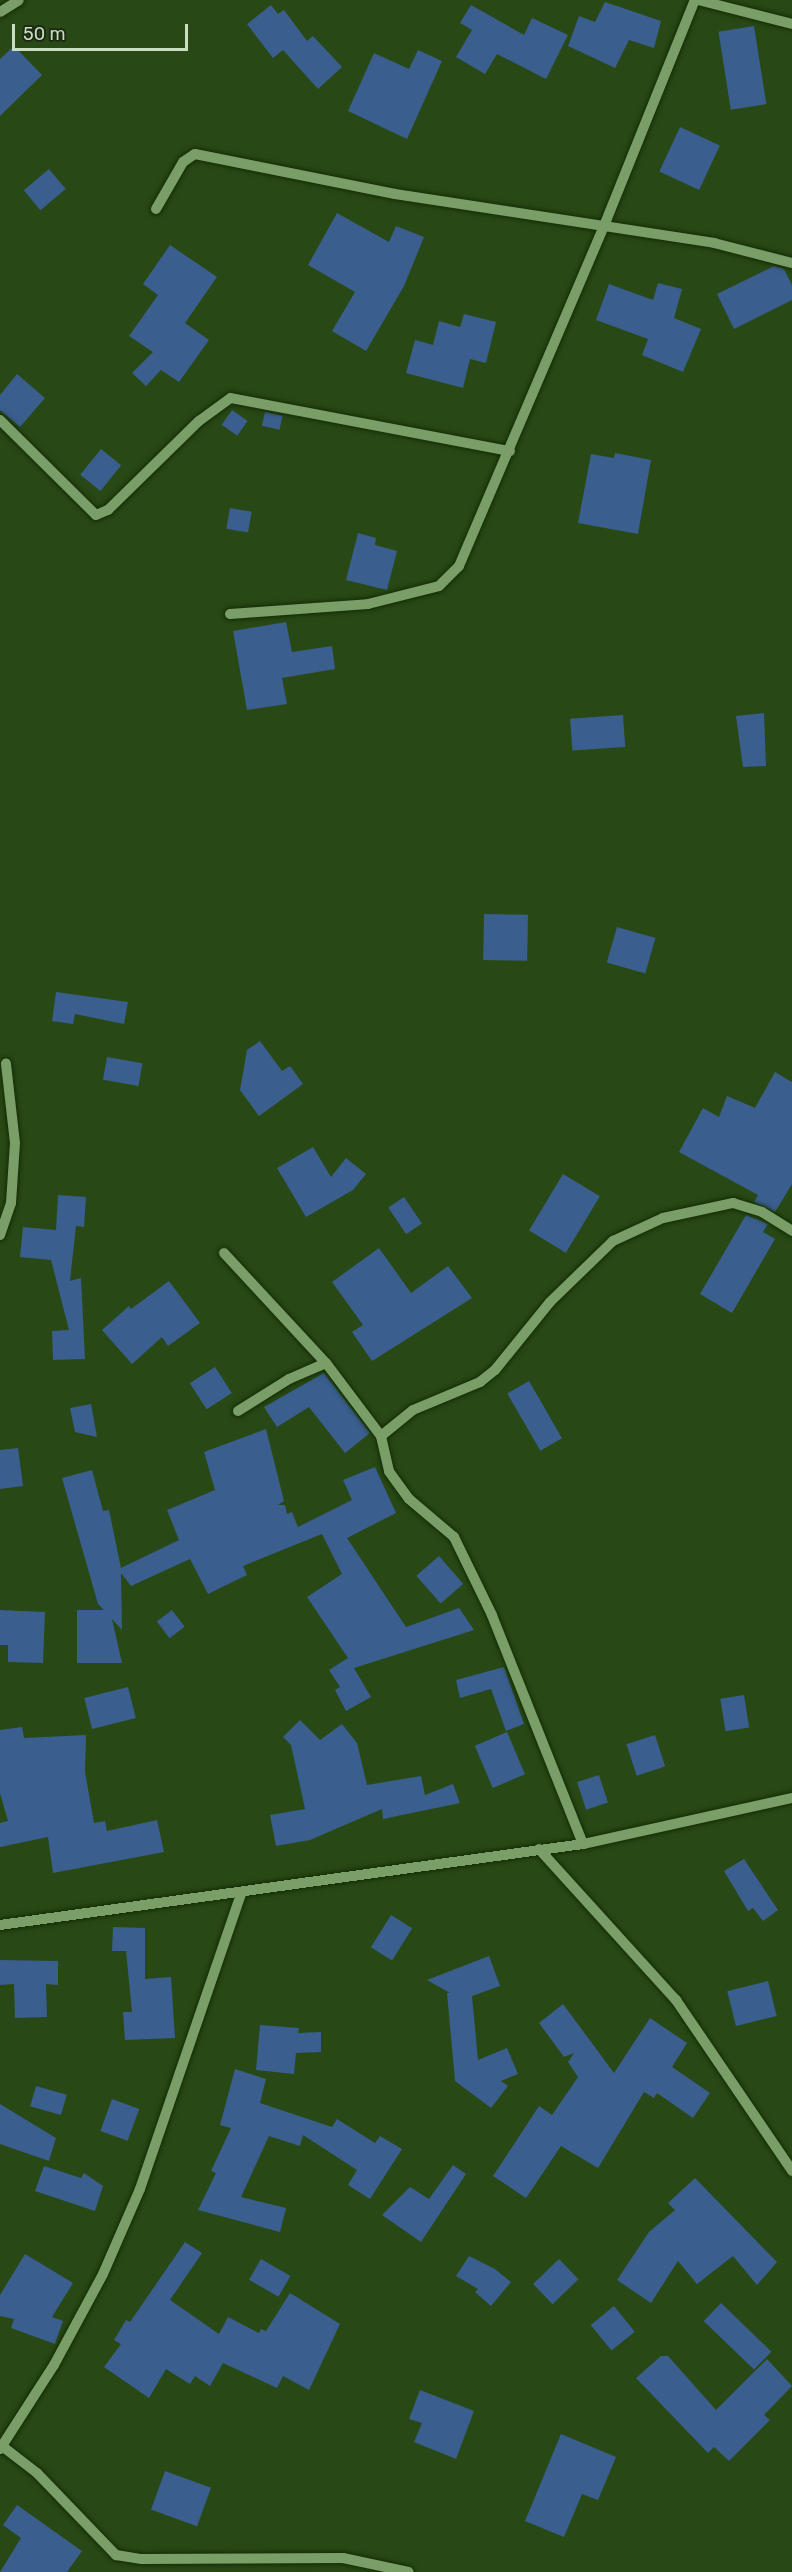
<!DOCTYPE html>
<style>
body{margin:0}
#map{position:relative;width:792px;height:2572px;overflow:hidden;background:#284915;font-family:Rubik,sans-serif}
div>[style]{position:absolute}
[style*='--x']{left:calc(var(--x)*1px);top:calc(var(--y)*1px);width:calc(var(--w)*1px);rotate:calc(var(--a)*1deg)}
.building>*{inset:0;background:#3a5e8d;transform-origin:0 0}
.roads{filter:drop-shadow(0 0 2px #142d05) drop-shadow(0 0 2px #142d05)}
.minor>*{height:10px;margin:-5px;padding:0 5px;transform-origin:5px;border-radius:5px;background:#7a9e68}
span{translate:-50% -50%;white-space:nowrap;text-align:center;line-height:1.15;-webkit-text-stroke:4.5px #1c2a14;paint-order:stroke}
.scale{position:absolute;left:12px;top:24px;width:176px;height:27px;box-sizing:border-box;border:3px solid #c9ddc1;border-top:0;padding-left:8px;font-size:18px;line-height:21px;white-space:nowrap;color:#c9ddc1;-webkit-text-stroke:4px #1c2a14;paint-order:stroke}
</style>
<div id="map">
<div class="building">
<i style="clip-path:polygon(605px 2px,661px 21px,654px 48px,629px 40px,615px 68px,568px 46px,579px 16px,595px 22px)"></i>
<i style="clip-path:polygon(271px 5px,278px 14px,284px 10px,307px 41px,313px 36px,342px 67px,318px 89px,283px 50px,273px 58px,247px 24px)"></i>
<i style="clip-path:polygon(471px 5px,524px 35px,532px 18px,568px 35px,546px 79px,497px 54px,485px 74px,456px 57px,472px 30px,460px 23px)"></i>
<i style="left:754px;top:26px;width:79px;height:36px;rotate:81deg"></i>
<i style="clip-path:polygon(14px 46px,42px 75px,0 116px,0 59px)"></i>
<i style="clip-path:polygon(418px 50px,442px 61px,407px 139px,348px 111px,374px 53px,409px 69px)"></i>
<i style="left:680px;top:127px;width:44px;height:49px;rotate:25deg"></i>
<i style="left:49px;top:169px;width:26px;height:33px;rotate:50deg"></i>
<i style="clip-path:polygon(337px 213px,389px 242px,396px 226px,424px 237px,404px 286px,366px 351px,332px 331px,355px 292px,308px 265px)"></i>
<i style="clip-path:polygon(170px 245px,217px 277px,185px 323px,209px 340px,179px 382px,161px 370px,146px 386px,132px 373px,153px 352px,129px 336px,158px 295px,143px 284px)"></i>
<i style="clip-path:polygon(774px 266px,784px 269px,792px 285px,792px 300px,734px 329px,717px 294px)"></i>
<i style="clip-path:polygon(658px 283px,682px 289px,674px 318px,701px 329px,683px 372px,642px 355px,648px 339px,596px 320px,609px 284px,653px 300px)"></i>
<i style="clip-path:polygon(464px 314px,496px 322px,486px 363px,470px 359px,463px 388px,406px 373px,415px 340px,433px 345px,439px 321px,460px 327px)"></i>
<i style="clip-path:polygon(17px 374px,45px 398px,20px 427px,0 410px,0 395px)"></i>
<i style="left:232px;top:410px;width:19px;height:18px;rotate:35deg"></i>
<i style="left:265px;top:412px;width:18px;height:14px;rotate:13deg"></i>
<i style="left:101px;top:449px;width:26px;height:33px;rotate:39deg"></i>
<i style="clip-path:polygon(615px 453px,651px 460px,638px 534px,578px 523px,591px 454px,614px 458px)"></i>
<i style="left:230px;top:508px;width:22px;height:21px;rotate:10deg"></i>
<i style="clip-path:polygon(358px 533px,376px 538px,375px 545px,397px 551px,387px 590px,346px 580px)"></i>
<i style="clip-path:polygon(286px 622px,292px 652px,332px 646px,335px 669px,282px 678px,287px 704px,247px 710px,233px 631px)"></i>
<i style="clip-path:polygon(764px 713px,766px 766px,743px 767px,736px 716px)"></i>
<i style="left:623px;top:715px;width:32px;height:53px;rotate:86deg"></i>
<i style="left:484px;top:914px;width:44px;height:46px;rotate:1deg"></i>
<i style="left:617px;top:927px;width:40px;height:37px;rotate:16deg"></i>
<i style="clip-path:polygon(56px 992px,128px 1002px,124px 1024px,75px 1014px,73px 1024px,52px 1021px)"></i>
<i style="clip-path:polygon(260px 1041px,282px 1071px,290px 1066px,303px 1084px,259px 1116px,240px 1090px,247px 1050px)"></i>
<i style="left:107px;top:1057px;width:36px;height:23px;rotate:10deg"></i>
<i style="clip-path:polygon(775px 1072px,792px 1082px,792px 1184px,775px 1212px,754px 1202px,758px 1195px,679px 1152px,703px 1108px,719px 1117px,727px 1096px,755px 1108px)"></i>
<i style="clip-path:polygon(313px 1147px,331px 1177px,346px 1158px,366px 1174px,353px 1190px,306px 1217px,277px 1168px)"></i>
<i style="left:563px;top:1174px;width:43px;height:66px;rotate:31deg"></i>
<i style="clip-path:polygon(58px 1195px,86px 1197px,84px 1227px,76px 1226px,70px 1281px,81px 1278px,85px 1359px,53px 1360px,52px 1331px,69px 1330px,51px 1260px,20px 1257px,23px 1227px,56px 1230px)"></i>
<i style="left:404px;top:1197px;width:32px;height:19px;rotate:56deg"></i>
<i style="clip-path:polygon(746px 1215px,768px 1224px,763px 1232px,775px 1239px,732px 1313px,700px 1294px)"></i>
<i style="clip-path:polygon(379px 1248px,411px 1293px,448px 1266px,472px 1298px,372px 1361px,352px 1332px,363px 1325px,332px 1282px)"></i>
<i style="clip-path:polygon(169px 1281px,200px 1323px,168px 1346px,162px 1337px,132px 1364px,102px 1330px,129px 1306px,131px 1309px)"></i>
<i style="left:215px;top:1367px;width:31px;height:30px;rotate:57deg"></i>
<i style="clip-path:polygon(324px 1373px,370px 1433px,345px 1453px,309px 1407px,277px 1427px,264px 1407px)"></i>
<i style="left:529px;top:1381px;width:66px;height:25px;rotate:60deg"></i>
<i style="clip-path:polygon(91px 1404px,97px 1437px,75px 1432px,70px 1408px)"></i>
<i style="clip-path:polygon(266px 1429px,284px 1501px,278px 1505px,285px 1505px,287px 1514px,292px 1512px,298px 1527px,352px 1500px,343px 1480px,375px 1467px,396px 1513px,347px 1538px,406px 1627px,459px 1608px,474px 1630px,354px 1668px,371px 1697px,346px 1711px,335px 1690px,340px 1687px,329px 1670px,348px 1658px,307px 1597px,342px 1574px,322px 1534px,243px 1566px,247px 1575px,208px 1594px,190px 1559px,131px 1586px,121px 1573px,122px 1630px,112px 1619px,122px 1663px,77px 1663px,77px 1610px,104px 1610px,98px 1604px,62px 1478px,92px 1470px,103px 1511px,109px 1510px,121px 1568px,179px 1540px,167px 1510px,215px 1490px,204px 1452px)"></i>
<i style="clip-path:polygon(18px 1448px,23px 1486px,0 1489px,0 1450px)"></i>
<i style="left:439px;top:1556px;width:37px;height:30px;rotate:49deg"></i>
<i style="clip-path:polygon(0 1610px,45px 1612px,43px 1663px,8px 1662px,8px 1645px,0 1645px)"></i>
<i style="left:172px;top:1610px;width:21px;height:19px;rotate:53deg"></i>
<i style="clip-path:polygon(504px 1667px,524px 1724px,506px 1731px,491px 1689px,460px 1698px,456px 1680px)"></i>
<i style="left:128px;top:1687px;width:32px;height:45px;rotate:76deg"></i>
<i style="left:744px;top:1695px;width:33px;height:24px;rotate:81deg"></i>
<i style="clip-path:polygon(300px 1720px,320px 1740px,342px 1724px,357px 1743px,367px 1785px,421px 1776px,425px 1795px,453px 1784px,460px 1803px,383px 1819px,382px 1809px,310px 1840px,276px 1846px,270px 1815px,305px 1809px,291px 1745px,283px 1737px)"></i>
<i style="clip-path:polygon(22px 1727px,24px 1738px,86px 1735px,85px 1772px,94px 1823px,105px 1821px,107px 1831px,157px 1820px,164px 1852px,53px 1873px,48px 1837px,0 1847px,0 1823px,8px 1821px,0 1793px,0 1730px)"></i>
<i style="left:507px;top:1732px;width:46px;height:35px;rotate:67deg"></i>
<i style="left:655px;top:1735px;width:33px;height:30px;rotate:72deg"></i>
<i style="left:599px;top:1775px;width:29px;height:23px;rotate:72deg"></i>
<i style="clip-path:polygon(744px 1859px,778px 1910px,763px 1921px,753px 1908px,748px 1911px,724px 1871px)"></i>
<i style="left:391px;top:1915px;width:25px;height:38px;rotate:32deg"></i>
<i style="clip-path:polygon(113px 1927px,145px 1928px,145px 1979px,171px 1977px,175px 2038px,125px 2040px,123px 2012px,132px 2012px,126px 1951px,112px 1951px)"></i>
<i style="clip-path:polygon(489px 1956px,500px 1986px,472px 1996px,478px 2060px,507px 2048px,518px 2074px,501px 2081px,508px 2086px,491px 2108px,455px 2081px,447px 1993px,450px 1993px,427px 1980px)"></i>
<i style="clip-path:polygon(0 1960px,58px 1961px,58px 1985px,46px 1984px,47px 2017px,15px 2018px,14px 1984px,0 1985px)"></i>
<i style="left:768px;top:1981px;width:36px;height:42px;rotate:76deg"></i>
<i style="clip-path:polygon(563px 2004px,614px 2073px,650px 2018px,687px 2043px,672px 2067px,710px 2093px,693px 2118px,657px 2093px,654px 2098px,644px 2092px,598px 2168px,561px 2146px,526px 2198px,493px 2176px,539px 2106px,552px 2115px,578px 2077px,568px 2062px,574px 2053px,564px 2057px,539px 2023px)"></i>
<i style="clip-path:polygon(260px 2025px,299px 2028px,298px 2033px,321px 2032px,321px 2052px,296px 2053px,294px 2074px,256px 2070px)"></i>
<i style="clip-path:polygon(235px 2069px,266px 2079px,260px 2103px,332px 2127px,337px 2119px,375px 2143px,380px 2136px,402px 2149px,370px 2199px,348px 2185px,357px 2170px,303px 2135px,300px 2146px,269px 2136px,241px 2197px,286px 2208px,280px 2232px,198px 2210px,216px 2173px,211px 2171px,231px 2128px,220px 2125px)"></i>
<i style="left:36px;top:2086px;width:32px;height:21px;rotate:16deg"></i>
<i style="left:112px;top:2099px;width:29px;height:34px;rotate:20deg"></i>
<i style="clip-path:polygon(0 2104px,56px 2138px,49px 2161px,0 2144px)"></i>
<i style="clip-path:polygon(453px 2165px,466px 2174px,421px 2242px,382px 2215px,410px 2187px,429px 2199px)"></i>
<i style="clip-path:polygon(44px 2166px,81px 2178px,84px 2173px,103px 2186px,95px 2211px,35px 2191px)"></i>
<i style="clip-path:polygon(695px 2178px,777px 2262px,757px 2285px,733px 2256px,697px 2284px,678px 2261px,651px 2303px,617px 2280px,649px 2232px,675px 2210px,668px 2203px)"></i>
<i style="clip-path:polygon(185px 2242px,202px 2253px,170px 2300px,219px 2334px,228px 2317px,259px 2333px,261px 2329px,266px 2331px,290px 2293px,340px 2324px,309px 2390px,283px 2376px,277px 2388px,223px 2363px,210px 2386px,195px 2376px,190px 2384px,166px 2369px,149px 2398px,104px 2367px,121px 2344px,114px 2340px,126px 2320px,130px 2322px)"></i>
<i style="clip-path:polygon(25px 2254px,73px 2283px,52px 2317px,63px 2321px,55px 2344px,11px 2328px,14px 2319px,0 2316px,0 2295px)"></i>
<i style="clip-path:polygon(469px 2256px,495px 2269px,511px 2282px,491px 2306px,475px 2292px,478px 2289px,456px 2276px)"></i>
<i style="left:261px;top:2259px;width:34px;height:24px;rotate:30deg"></i>
<i style="left:559px;top:2259px;width:28px;height:36px;rotate:46deg"></i>
<i style="left:721px;top:2303px;width:70px;height:25px;rotate:44deg"></i>
<i style="left:614px;top:2306px;width:33px;height:30px;rotate:51deg"></i>
<i style="clip-path:polygon(661px 2356px,668px 2356px,716px 2410px,767px 2359px,792px 2386px,764px 2415px,770px 2420px,729px 2461px,714px 2447px,708px 2453px,636px 2378px)"></i>
<i style="clip-path:polygon(420px 2390px,474px 2411px,456px 2459px,414px 2442px,422px 2423px,409px 2419px)"></i>
<i style="clip-path:polygon(561px 2434px,616px 2457px,598px 2500px,582px 2494px,564px 2537px,525px 2521px)"></i>
<i style="left:165px;top:2471px;width:49px;height:41px;rotate:20deg"></i>
<i style="clip-path:polygon(17px 2505px,82px 2551px,67px 2572px,0 2572px,21px 2538px,3px 2525px)"></i>
</div>
<div class="roads">
<div class="minor">
<i style="--x:698;--y:0;--w:97;--a:14.3"></i>
<i style="--x:0;--y:12;--w:22;--a:-32"></i>
<i style="--x:156;--y:209;--w:54;--a:-60.1"></i>
<i style="--x:183;--y:162;--w:14;--a:-34"></i>
<i style="--x:195;--y:154;--w:204;--a:11.3"></i>
<i style="--x:395;--y:194;--w:323;--a:8.7"></i>
<i style="--x:714;--y:243;--w:81;--a:14.4"></i>
<i style="--x:0;--y:420;--w:135;--a:44.7"></i>
<i style="--x:96;--y:515;--w:13;--a:-23"></i>
<i style="--x:108;--y:510;--w:127;--a:-44.4"></i>
<i style="--x:199;--y:421;--w:39;--a:-36"></i>
<i style="--x:231;--y:398;--w:284;--a:10.8"></i>
<i style="--x:230;--y:614;--w:138;--a:-4.1"></i>
<i style="--x:368;--y:604;--w:73;--a:-14.2"></i>
<i style="--x:439;--y:586;--w:28;--a:-45"></i>
<i style="--x:459;--y:566;--w:370;--a:-66.9"></i>
<i style="--x:604;--y:226;--w:244;--a:-68.1"></i>
<i style="--x:0;--y:1235;--w:34;--a:-71"></i>
<i style="--x:11;--y:1203;--w:60;--a:-86.2"></i>
<i style="--x:15;--y:1143;--w:80;--a:-96.5"></i>
<i style="--x:224;--y:1253;--w:150;--a:47.2"></i>
<i style="--x:326;--y:1363;--w:91;--a:53"></i>
<i style="--x:238;--y:1411;--w:60;--a:-32.1"></i>
<i style="--x:289;--y:1379;--w:40;--a:-23.4"></i>
<i style="--x:583;--y:1844;--w:246;--a:-111.7"></i>
<i style="--x:492;--y:1615;--w:87;--a:-116"></i>
<i style="--x:454;--y:1537;--w:59;--a:-139.8"></i>
<i style="--x:409;--y:1499;--w:34;--a:-126"></i>
<i style="--x:389;--y:1471;--w:36;--a:-103"></i>
<i style="--x:381;--y:1436;--w:41;--a:-39.1"></i>
<i style="--x:413;--y:1410;--w:73;--a:-22.7"></i>
<i style="--x:480;--y:1382;--w:19;--a:-39"></i>
<i style="--x:495;--y:1370;--w:87;--a:-51"></i>
<i style="--x:550;--y:1302;--w:88;--a:-44.1"></i>
<i style="--x:613;--y:1241;--w:55;--a:-24.7"></i>
<i style="--x:663;--y:1218;--w:72;--a:-12.1"></i>
<i style="--x:733;--y:1203;--w:30;--a:17"></i>
<i style="--x:762;--y:1212;--w:36;--a:32"></i>
<i style="--x:539;--y:1849;--w:204;--a:47.8"></i>
<i style="--x:676;--y:2000;--w:207;--a:55.8"></i>
<i style="--x:0;--y:1925;--w:589;--a:-7.91"></i>
<i style="--x:583;--y:1844;--w:214;--a:-12.4"></i>
<i style="--x:2;--y:2446;--w:44;--a:37.6"></i>
<i style="--x:37;--y:2473;--w:114;--a:46.1"></i>
<i style="--x:116;--y:2555;--w:26;--a:9"></i>
<i style="--x:142;--y:2559;--w:201;--a:-0.3"></i>
<i style="--x:343;--y:2558;--w:67;--a:12"></i>
<i style="--x:0;--y:2449;--w:100;--a:-57.3"></i>
<i style="--x:54;--y:2365;--w:103;--a:-61.7"></i>
<i style="--x:103;--y:2274;--w:93;--a:-66.5"></i>
<i style="--x:140;--y:2189;--w:312;--a:-71.1"></i>
</div>
</div>
<div class="scale">50 m</div>
</div>
